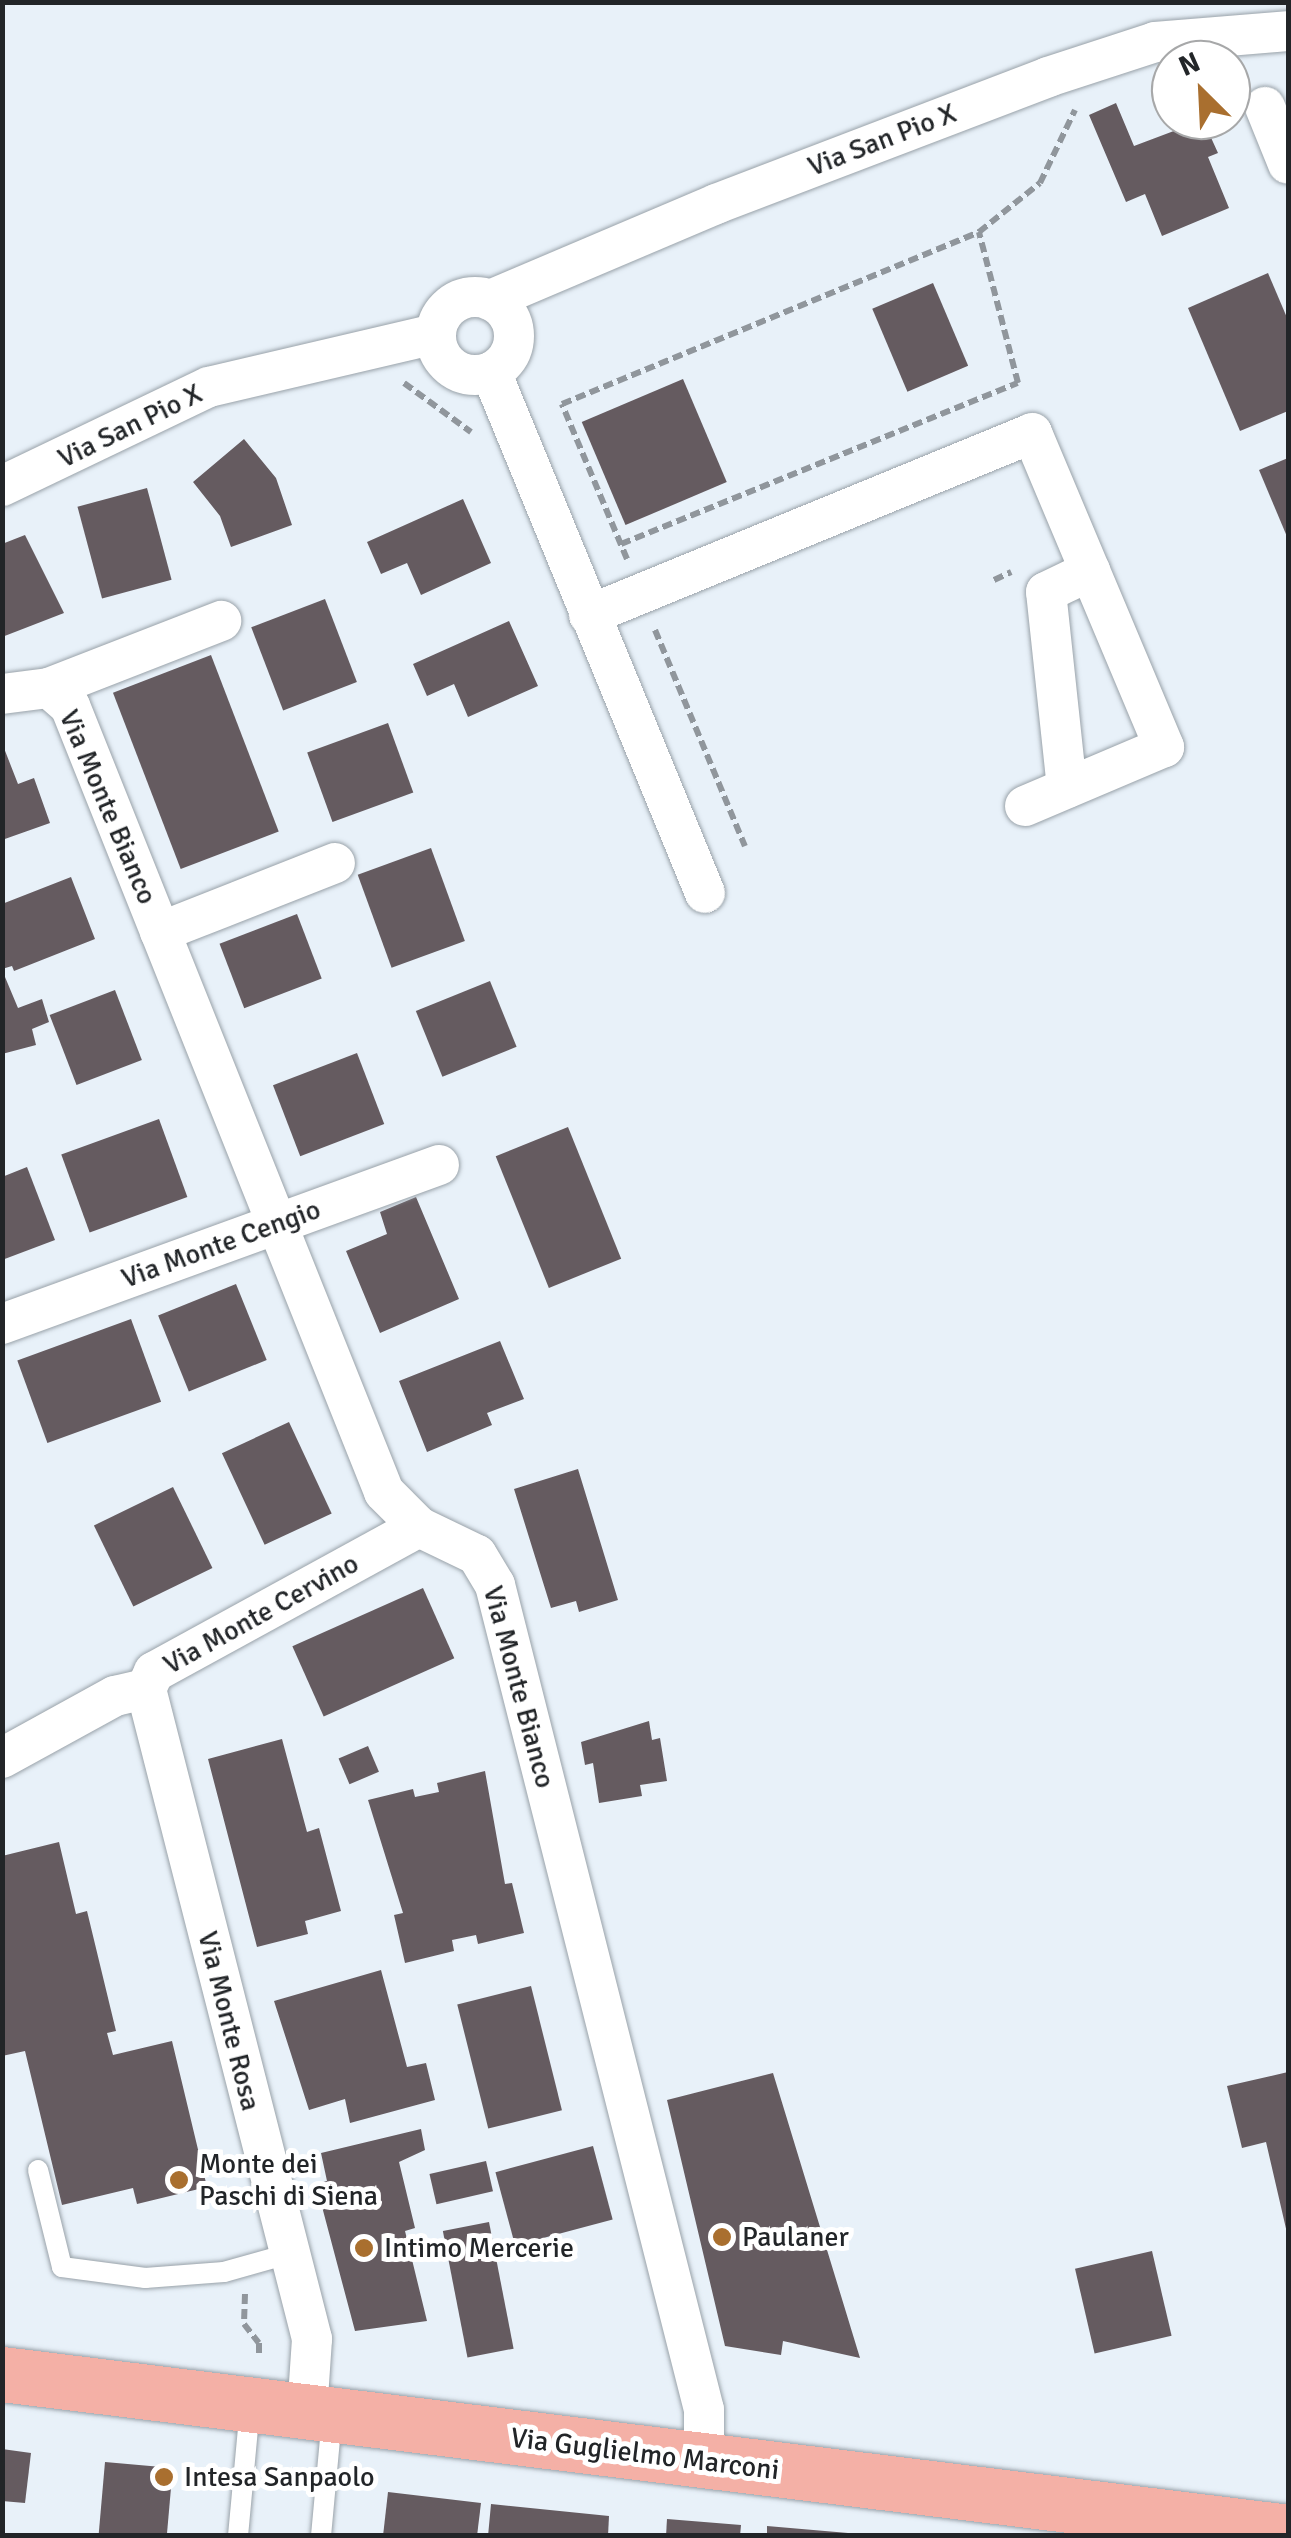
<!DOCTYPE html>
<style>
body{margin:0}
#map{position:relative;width:1291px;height:2538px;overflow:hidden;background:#e8f1f9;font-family:Signika,sans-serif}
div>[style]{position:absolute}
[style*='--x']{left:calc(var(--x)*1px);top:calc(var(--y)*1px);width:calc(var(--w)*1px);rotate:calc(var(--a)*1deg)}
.building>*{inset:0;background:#655b60;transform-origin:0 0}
.path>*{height:6px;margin-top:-3px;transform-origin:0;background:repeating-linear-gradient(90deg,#90969c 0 10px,transparent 0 15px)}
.roads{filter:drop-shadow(0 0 2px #99a2a9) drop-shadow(0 0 2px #99a2a9)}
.lane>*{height:20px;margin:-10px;padding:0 10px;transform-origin:10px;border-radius:10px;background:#fff}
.street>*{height:40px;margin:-20px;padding:0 20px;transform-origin:20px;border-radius:20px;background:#fff}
.street>.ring{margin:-20px;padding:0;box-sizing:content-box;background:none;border:40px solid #fff;border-radius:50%}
.primary>*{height:55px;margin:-27.5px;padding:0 27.5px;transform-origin:27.5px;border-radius:27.5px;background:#f4b0a6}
.dots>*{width:28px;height:28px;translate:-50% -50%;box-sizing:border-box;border:5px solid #fff;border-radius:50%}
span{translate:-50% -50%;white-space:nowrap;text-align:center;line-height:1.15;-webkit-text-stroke:10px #fff;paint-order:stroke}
.street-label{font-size:28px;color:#222528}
.poi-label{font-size:28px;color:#222528}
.left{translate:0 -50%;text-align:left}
.frame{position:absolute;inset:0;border:5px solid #222528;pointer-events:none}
.north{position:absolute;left:1151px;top:40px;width:100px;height:100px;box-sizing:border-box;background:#fff;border:2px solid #a7a8a9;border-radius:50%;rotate:336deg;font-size:28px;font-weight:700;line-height:40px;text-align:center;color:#222528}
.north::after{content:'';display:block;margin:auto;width:35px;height:45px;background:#a96f2f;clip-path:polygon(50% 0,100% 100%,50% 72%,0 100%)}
</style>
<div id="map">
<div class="building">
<i style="clip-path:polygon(1116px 103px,1134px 146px,1203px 120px,1218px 153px,1208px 157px,1229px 208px,1162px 236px,1145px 194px,1126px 202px,1089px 115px)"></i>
<i style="clip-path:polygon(1268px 273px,1288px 320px,1288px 411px,1240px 431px,1188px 308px)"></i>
<i style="left:933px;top:283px;width:90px;height:66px;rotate:67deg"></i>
<i style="left:683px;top:379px;width:112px;height:110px;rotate:67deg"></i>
<i style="clip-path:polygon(244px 439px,276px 478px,292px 525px,231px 547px,220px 516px,193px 482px)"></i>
<i style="clip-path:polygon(1288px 458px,1288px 539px,1259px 470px)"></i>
<i style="left:147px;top:488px;width:95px;height:72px;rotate:75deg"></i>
<i style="clip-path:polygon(463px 499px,491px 563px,421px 595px,407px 563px,381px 574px,367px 542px)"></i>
<i style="clip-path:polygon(25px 535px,64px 613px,2px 637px,2px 544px)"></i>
<i style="left:325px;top:599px;width:89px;height:79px;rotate:69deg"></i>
<i style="clip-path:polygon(509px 621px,538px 686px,468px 717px,454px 684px,427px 696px,413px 664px)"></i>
<i style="left:211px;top:655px;width:189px;height:105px;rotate:69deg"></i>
<i style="left:388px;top:723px;width:74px;height:86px;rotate:70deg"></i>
<i style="clip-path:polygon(2px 743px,18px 784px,34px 778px,50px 823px,2px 840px)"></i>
<i style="left:431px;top:848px;width:99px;height:78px;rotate:70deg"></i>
<i style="clip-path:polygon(71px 877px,95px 939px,14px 971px,12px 966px,2px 969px,2px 904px)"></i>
<i style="left:297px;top:914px;width:69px;height:83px;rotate:69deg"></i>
<i style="clip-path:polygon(5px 977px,18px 1008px,42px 999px,49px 1022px,32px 1029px,36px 1045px,2px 1054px)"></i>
<i style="left:490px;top:981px;width:71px;height:80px;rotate:68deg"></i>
<i style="left:115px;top:990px;width:75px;height:70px;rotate:69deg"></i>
<i style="left:357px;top:1053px;width:76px;height:90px;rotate:69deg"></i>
<i style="left:159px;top:1119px;width:83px;height:104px;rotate:70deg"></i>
<i style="left:568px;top:1127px;width:142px;height:78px;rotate:68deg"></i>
<i style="clip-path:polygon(27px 1167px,55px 1240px,2px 1260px,2px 1177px)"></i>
<i style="clip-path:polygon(416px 1197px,459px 1299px,380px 1333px,346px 1251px,387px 1234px,380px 1212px)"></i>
<i style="left:236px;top:1284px;width:82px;height:84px;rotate:68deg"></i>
<i style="left:131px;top:1319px;width:88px;height:121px;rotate:70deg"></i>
<i style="clip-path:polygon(500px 1341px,524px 1399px,487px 1413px,492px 1425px,427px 1452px,399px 1381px)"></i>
<i style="left:289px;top:1422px;width:101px;height:74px;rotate:65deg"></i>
<i style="clip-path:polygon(578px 1469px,618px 1600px,579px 1612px,576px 1601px,551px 1608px,514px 1489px)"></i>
<i style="left:173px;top:1487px;width:90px;height:88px;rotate:64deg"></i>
<i style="left:423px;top:1588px;width:77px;height:143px;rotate:66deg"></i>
<i style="clip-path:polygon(649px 1721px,652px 1740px,660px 1738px,667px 1781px,640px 1785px,642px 1796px,599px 1803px,593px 1763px,585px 1765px,581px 1742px)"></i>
<i style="clip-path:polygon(282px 1739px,307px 1832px,319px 1828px,341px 1911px,305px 1921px,308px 1934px,257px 1947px,208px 1759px)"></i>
<i style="left:368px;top:1746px;width:28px;height:32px;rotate:67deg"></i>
<i style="clip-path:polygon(485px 1771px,505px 1884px,512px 1883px,524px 1933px,478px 1944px,476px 1935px,452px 1940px,454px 1951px,405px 1963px,394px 1915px,403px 1913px,368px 1800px,413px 1789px,415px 1797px,439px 1792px,437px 1783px)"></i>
<i style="clip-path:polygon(59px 1842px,76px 1914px,87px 1911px,116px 2031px,107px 2033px,113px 2055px,172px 2041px,207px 2187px,137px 2204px,133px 2188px,62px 2205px,25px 2051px,2px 2056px,2px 1856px)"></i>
<i style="clip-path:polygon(381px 1970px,407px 2067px,426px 2063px,435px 2100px,350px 2123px,345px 2099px,309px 2110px,274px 2001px)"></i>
<i style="left:531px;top:1986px;width:128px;height:76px;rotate:76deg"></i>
<i style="clip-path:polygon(1288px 2072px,1288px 2233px,1287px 2233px,1266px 2142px,1242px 2148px,1227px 2086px)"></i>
<i style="clip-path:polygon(773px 2073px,860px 2358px,783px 2341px,781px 2355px,725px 2346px,667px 2100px)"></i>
<i style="clip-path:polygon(421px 2129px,425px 2150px,399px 2162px,415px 2228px,405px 2231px,427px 2321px,355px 2331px,316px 2184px,327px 2181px,321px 2153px)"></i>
<i style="left:593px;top:2146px;width:76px;height:101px;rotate:75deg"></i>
<i style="left:486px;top:2161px;width:31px;height:58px;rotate:77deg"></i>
<i style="left:489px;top:2222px;width:129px;height:47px;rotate:79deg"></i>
<i style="left:1152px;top:2251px;width:87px;height:79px;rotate:77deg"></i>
<i style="clip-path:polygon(2px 2449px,31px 2453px,25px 2503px,2px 2501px)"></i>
<i style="left:105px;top:2462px;width:68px;height:74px;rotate:5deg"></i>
<i style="clip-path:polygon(388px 2492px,481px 2503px,477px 2536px,383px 2536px)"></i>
<i style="clip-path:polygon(491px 2504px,609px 2516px,608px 2536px,488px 2536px)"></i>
<i style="clip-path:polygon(667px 2519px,741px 2525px,740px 2536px,666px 2536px)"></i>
<i style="clip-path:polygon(767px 2526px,848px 2533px,847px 2536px,767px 2536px)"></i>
</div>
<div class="path">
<i style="--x:404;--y:383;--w:83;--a:36.2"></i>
<i style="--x:621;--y:544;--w:428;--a:-22.1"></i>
<i style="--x:1018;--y:383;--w:156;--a:-104.5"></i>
<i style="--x:627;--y:559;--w:168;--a:-112.8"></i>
<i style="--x:562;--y:404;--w:451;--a:-22.4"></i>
<i style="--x:979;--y:232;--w:78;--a:-38.8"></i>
<i style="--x:1040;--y:183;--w:81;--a:-64.4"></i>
<i style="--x:994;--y:580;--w:19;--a:-25"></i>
<i style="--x:655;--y:630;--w:234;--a:67.4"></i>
<i style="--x:245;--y:2294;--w:30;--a:92"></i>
<i style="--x:244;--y:2324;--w:24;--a:52"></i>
<i style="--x:259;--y:2343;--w:14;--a:90"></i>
</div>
<div class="roads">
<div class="lane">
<i style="--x:38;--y:2170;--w:100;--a:76.1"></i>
<i style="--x:62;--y:2267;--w:84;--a:7.5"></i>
<i style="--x:145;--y:2278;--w:79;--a:-4.3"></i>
<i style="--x:224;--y:2272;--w:66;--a:-15.7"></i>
<i style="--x:238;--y:2536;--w:131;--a:-84.7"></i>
<i style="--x:321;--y:2536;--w:119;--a:-84.7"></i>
</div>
<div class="street">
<i style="--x:1265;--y:107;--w:61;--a:68"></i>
<i class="ring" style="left:436px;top:297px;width:38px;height:38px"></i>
<i style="--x:490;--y:300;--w:246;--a:-23"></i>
<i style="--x:716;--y:204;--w:355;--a:-20.9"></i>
<i style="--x:1048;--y:77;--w:113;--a:-18.1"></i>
<i style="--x:1155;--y:42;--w:133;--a:-4.7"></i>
<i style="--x:491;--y:372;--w:563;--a:67.67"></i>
<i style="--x:2;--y:486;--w:229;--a:-25.6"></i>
<i style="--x:209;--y:387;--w:232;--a:-13.2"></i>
<i style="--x:589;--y:615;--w:479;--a:-22.3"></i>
<i style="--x:1032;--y:433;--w:341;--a:67.2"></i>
<i style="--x:1164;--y:747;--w:151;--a:157"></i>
<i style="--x:49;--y:688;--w:185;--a:-21.3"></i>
<i style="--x:2;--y:694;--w:47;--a:-7.3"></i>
<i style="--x:49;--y:688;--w:28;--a:41"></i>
<i style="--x:70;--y:706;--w:846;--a:68.22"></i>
<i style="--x:384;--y:1492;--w:49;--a:45"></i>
<i style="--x:419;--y:1527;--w:64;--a:25.8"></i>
<i style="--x:477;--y:1555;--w:35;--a:59"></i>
<i style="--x:495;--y:1585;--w:851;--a:75.78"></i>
<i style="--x:704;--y:2410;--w:51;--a:90"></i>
<i style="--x:1067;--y:788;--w:197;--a:-96.1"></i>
<i style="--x:1046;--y:592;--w:49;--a:-25.5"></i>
<i style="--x:160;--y:932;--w:188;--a:-21.5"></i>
<i style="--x:2;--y:1324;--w:465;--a:-20"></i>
<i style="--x:146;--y:1689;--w:671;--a:75.67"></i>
<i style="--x:312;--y:2339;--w:73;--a:93.9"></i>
<i style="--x:2;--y:1758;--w:129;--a:-28.8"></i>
<i style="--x:115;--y:1696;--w:32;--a:-13"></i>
<i style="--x:146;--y:1689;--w:19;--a:-65"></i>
<i style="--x:154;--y:1672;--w:302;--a:-28.7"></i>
</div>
<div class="primary">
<i style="--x:2;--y:2374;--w:1296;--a:7"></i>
</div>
</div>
<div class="dots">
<i style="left:179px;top:2180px;background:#a96f2f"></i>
<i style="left:722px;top:2237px;background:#a96f2f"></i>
<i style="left:364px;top:2248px;background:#a96f2f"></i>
<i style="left:164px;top:2477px;background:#a96f2f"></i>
</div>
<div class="street-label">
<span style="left:882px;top:140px;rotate:-21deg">Via San Pio X</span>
<span style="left:130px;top:426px;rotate:-26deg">Via San Pio X</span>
<span style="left:108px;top:807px;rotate:67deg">Via Monte Bianco</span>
<span style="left:221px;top:1244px;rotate:-20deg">Via Monte Cengio</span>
<span style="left:261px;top:1614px;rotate:-29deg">Via Monte Cervino</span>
<span style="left:519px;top:1687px;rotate:75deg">Via Monte Bianco</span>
<span style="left:229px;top:2021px;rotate:76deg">Via Monte Rosa</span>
<span style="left:645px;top:2454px;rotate:7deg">Via Guglielmo Marconi</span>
</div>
<div class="poi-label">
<span class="left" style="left:199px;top:2180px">Monte dei<br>Paschi di Siena</span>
<span class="left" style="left:742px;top:2237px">Paulaner</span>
<span class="left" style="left:384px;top:2248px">Intimo Mercerie</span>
<span class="left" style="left:184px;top:2477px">Intesa Sanpaolo</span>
</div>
<div class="frame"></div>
<div class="north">N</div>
</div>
